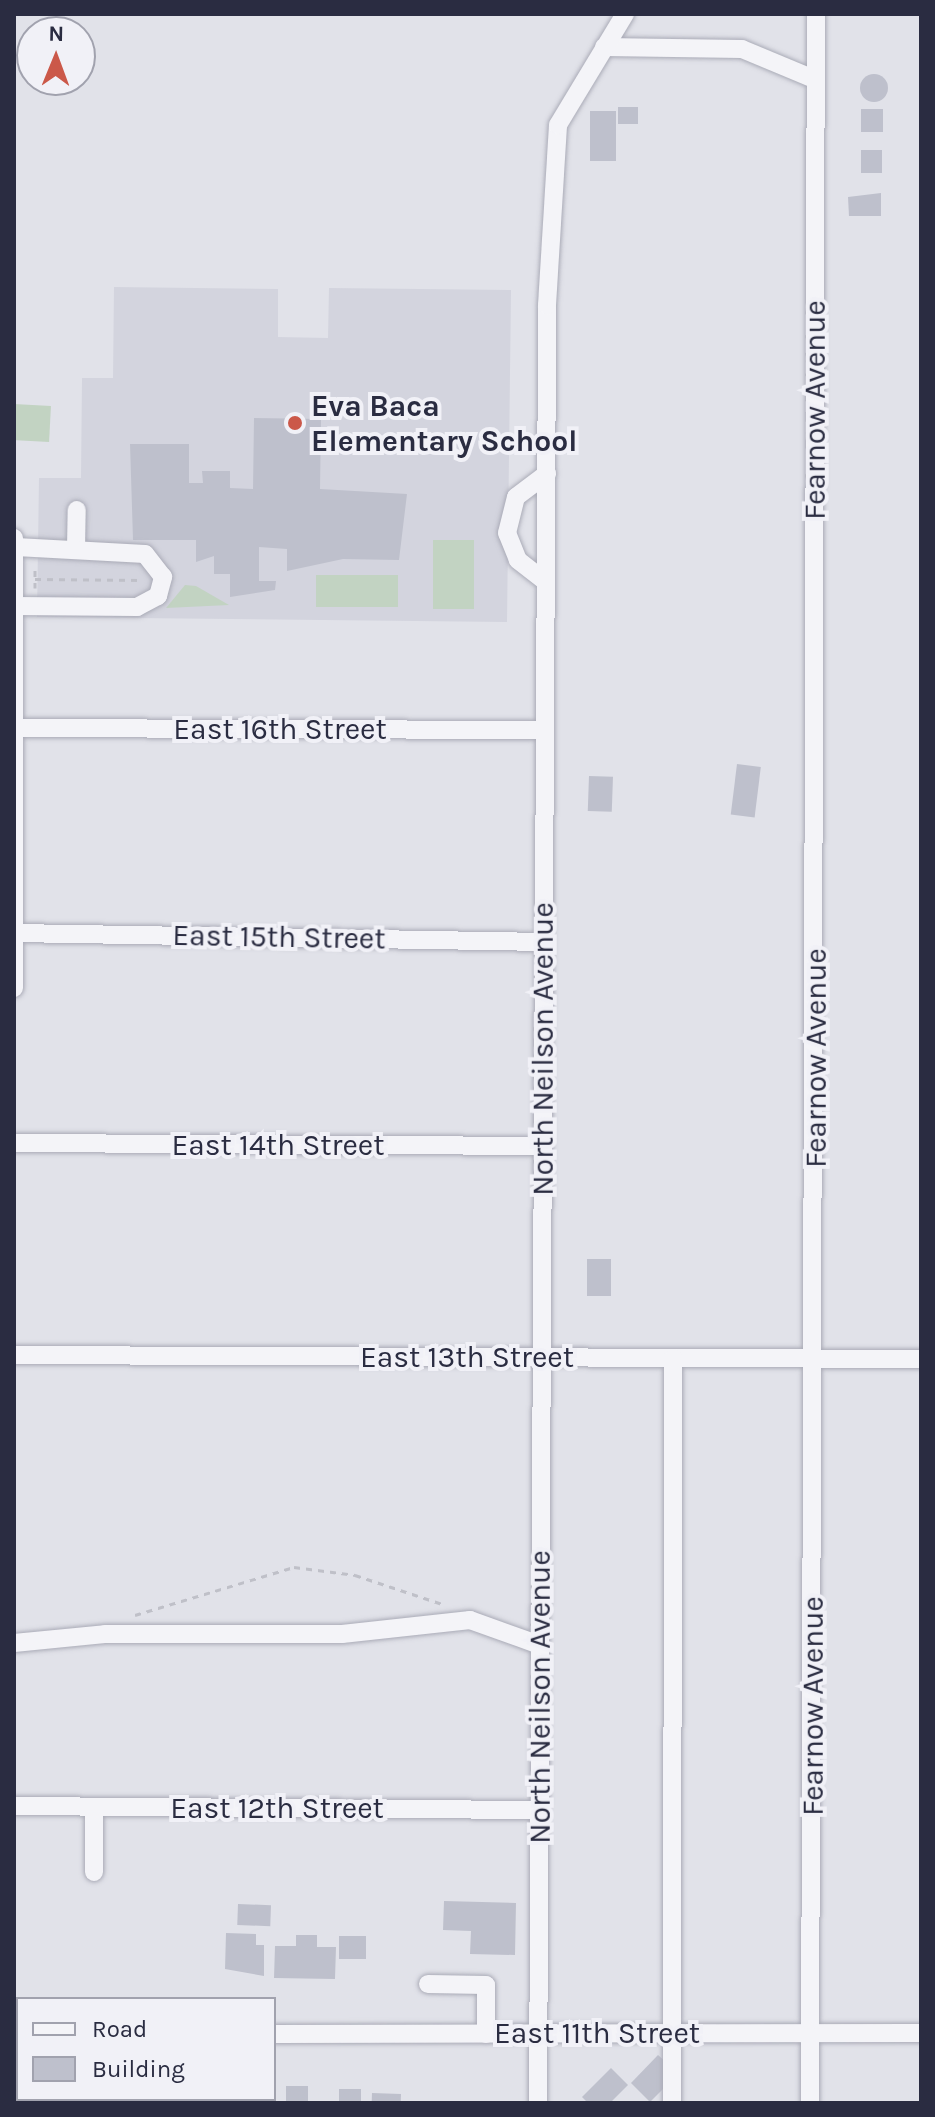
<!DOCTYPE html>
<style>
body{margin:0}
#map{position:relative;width:935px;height:2117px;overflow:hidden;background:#e1e2e9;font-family:Karla,sans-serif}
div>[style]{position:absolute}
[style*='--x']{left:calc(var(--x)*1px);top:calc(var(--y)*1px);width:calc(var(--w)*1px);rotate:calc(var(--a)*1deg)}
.built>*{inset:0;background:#d3d4de}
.green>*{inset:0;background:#c2d3c2;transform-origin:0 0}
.building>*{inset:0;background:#bec0cc;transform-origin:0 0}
.round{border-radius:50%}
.path>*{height:3px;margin-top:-1.5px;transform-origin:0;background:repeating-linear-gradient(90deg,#bfc0c8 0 6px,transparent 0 12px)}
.roads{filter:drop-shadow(0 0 2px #aaabb7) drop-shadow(0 0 2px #aaabb7)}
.minor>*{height:18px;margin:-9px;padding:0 9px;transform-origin:9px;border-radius:9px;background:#f4f4f8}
.dots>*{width:22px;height:22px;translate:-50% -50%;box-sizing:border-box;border:4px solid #f1f1f7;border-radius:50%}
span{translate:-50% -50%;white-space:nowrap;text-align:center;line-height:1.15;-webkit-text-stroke:8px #f1f1f7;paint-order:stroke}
.poi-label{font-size:30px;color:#2a2c41;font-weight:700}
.left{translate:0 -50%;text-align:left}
.street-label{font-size:30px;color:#2a2c41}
.frame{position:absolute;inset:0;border:16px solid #2a2c41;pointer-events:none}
.legend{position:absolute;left:16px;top:1997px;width:260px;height:104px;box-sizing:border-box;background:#f1f1f7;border:2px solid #a1a2ae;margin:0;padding:10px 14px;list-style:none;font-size:24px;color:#2a2c41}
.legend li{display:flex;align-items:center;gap:16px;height:40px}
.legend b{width:40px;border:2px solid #a1a2ae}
.north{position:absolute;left:16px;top:16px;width:80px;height:80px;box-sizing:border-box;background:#f1f1f7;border:2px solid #a1a2ae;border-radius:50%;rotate:1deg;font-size:22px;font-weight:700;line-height:32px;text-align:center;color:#2a2c41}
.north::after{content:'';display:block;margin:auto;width:28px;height:36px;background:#cb5849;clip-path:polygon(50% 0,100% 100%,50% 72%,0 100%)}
</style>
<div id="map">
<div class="built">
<i style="clip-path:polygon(114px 287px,278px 289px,278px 337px,328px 338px,329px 288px,511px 290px,507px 622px,37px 617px,39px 478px,81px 478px,82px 378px,113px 378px)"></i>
</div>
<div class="green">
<i style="left:14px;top:404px;width:37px;height:36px;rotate:3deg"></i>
<i style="left:433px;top:540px;width:41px;height:69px"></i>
<i style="left:398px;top:575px;width:32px;height:82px;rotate:90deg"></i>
<i style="clip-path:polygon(185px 585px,196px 586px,229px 605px,166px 608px)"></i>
</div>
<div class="building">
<i class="round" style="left:860px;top:74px;width:28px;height:28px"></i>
<i style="left:618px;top:107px;width:20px;height:17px"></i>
<i style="left:861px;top:109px;width:22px;height:23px"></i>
<i style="left:590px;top:111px;width:26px;height:50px"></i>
<i style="left:861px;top:150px;width:21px;height:23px"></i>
<i style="clip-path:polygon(881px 193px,881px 216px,849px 216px,848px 197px)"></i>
<i style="clip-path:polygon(254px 418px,321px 419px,320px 489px,407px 494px,399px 560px,343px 559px,287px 571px,287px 549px,259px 547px,259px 581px,276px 581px,275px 590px,230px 597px,230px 574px,214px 574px,214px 556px,196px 562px,196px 540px,133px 540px,130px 444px,189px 444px,189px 483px,203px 483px,202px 471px,230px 471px,230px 488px,253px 489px)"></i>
<i style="left:737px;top:764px;width:24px;height:51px;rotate:7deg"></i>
<i style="left:589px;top:776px;width:24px;height:35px;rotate:2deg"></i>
<i style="left:587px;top:1259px;width:24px;height:37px"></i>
<i style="clip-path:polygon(444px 1901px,516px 1903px,515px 1955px,470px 1954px,471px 1931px,443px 1930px)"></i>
<i style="left:238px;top:1904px;width:33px;height:21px;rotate:2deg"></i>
<i style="clip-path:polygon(226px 1933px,256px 1934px,256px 1945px,264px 1945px,264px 1976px,225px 1969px)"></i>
<i style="clip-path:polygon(296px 1935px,317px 1935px,317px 1947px,336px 1947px,335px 1979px,274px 1978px,275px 1946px,296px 1946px)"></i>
<i style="left:339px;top:1936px;width:27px;height:23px"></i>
<i style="clip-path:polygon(658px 2055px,667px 2063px,666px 2086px,650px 2102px,631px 2083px)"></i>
<i style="clip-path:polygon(611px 2068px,628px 2085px,610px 2103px,588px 2103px,582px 2097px)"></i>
<i style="left:286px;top:2086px;width:22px;height:17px"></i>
<i style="left:339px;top:2089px;width:22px;height:14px"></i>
<i style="left:372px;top:2093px;width:29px;height:10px;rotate:2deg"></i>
<i style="left:37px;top:2099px;width:34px;height:4px"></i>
<i style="left:200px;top:2099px;width:27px;height:4px"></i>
<i style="left:243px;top:2099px;width:20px;height:4px"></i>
</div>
<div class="path">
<i style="--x:35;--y:579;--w:108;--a:0.5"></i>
<i style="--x:35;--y:588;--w:21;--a:-90"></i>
<i style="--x:135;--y:1615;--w:166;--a:-16.8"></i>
<i style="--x:294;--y:1567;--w:62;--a:7.5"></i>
<i style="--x:355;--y:1575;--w:92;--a:18.4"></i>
</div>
<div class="roads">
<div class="minor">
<i style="--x:604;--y:47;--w:138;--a:0.8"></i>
<i style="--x:742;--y:49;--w:78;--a:22.6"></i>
<i style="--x:14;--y:538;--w:450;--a:90"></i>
<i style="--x:76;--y:549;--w:39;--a:-89"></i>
<i style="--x:546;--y:582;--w:36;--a:-142"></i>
<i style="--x:518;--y:560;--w:29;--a:-112"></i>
<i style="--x:507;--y:533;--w:37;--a:-76"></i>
<i style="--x:516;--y:497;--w:39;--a:-37"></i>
<i style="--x:15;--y:606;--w:122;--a:0.5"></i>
<i style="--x:137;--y:607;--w:24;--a:-28"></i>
<i style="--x:158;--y:596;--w:20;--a:-75"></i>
<i style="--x:163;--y:577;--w:29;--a:-128"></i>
<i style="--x:145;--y:554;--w:129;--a:-176.9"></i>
<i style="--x:14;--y:728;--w:531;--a:0.22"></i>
<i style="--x:14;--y:933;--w:530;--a:0.97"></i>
<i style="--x:14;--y:1143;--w:529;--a:0.32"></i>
<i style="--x:14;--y:1355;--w:907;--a:0.25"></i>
<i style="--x:14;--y:1643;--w:91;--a:-5.6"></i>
<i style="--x:105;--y:1634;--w:237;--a:0"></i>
<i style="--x:342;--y:1634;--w:129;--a:-6.2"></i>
<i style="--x:470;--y:1620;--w:74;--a:19.7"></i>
<i style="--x:14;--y:1806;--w:525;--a:0.44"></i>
<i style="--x:94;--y:1807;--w:65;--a:90"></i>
<i style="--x:428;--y:1984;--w:58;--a:1"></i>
<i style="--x:486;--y:1985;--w:49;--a:90"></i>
<i style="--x:274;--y:2034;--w:647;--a:-0.09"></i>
<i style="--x:14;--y:2036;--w:4;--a:0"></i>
<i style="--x:538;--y:2103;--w:1798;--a:-89.71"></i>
<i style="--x:547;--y:305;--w:180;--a:-86.5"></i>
<i style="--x:558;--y:125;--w:130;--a:-58.9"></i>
<i style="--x:672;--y:2103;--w:745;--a:-89.92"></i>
<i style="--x:810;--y:2103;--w:2089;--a:-89.84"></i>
</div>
</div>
<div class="dots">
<i style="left:295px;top:423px;background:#cb5849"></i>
</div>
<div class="poi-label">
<span class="left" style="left:311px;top:423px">Eva Baca<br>Elementary School</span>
</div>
<div class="street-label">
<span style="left:815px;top:410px;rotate:-90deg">Fearnow Avenue</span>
<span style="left:280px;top:729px">East 16th Street</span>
<span style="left:279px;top:937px;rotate:1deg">East 15th Street</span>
<span style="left:543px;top:1049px;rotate:-90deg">North Neilson Avenue</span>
<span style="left:816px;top:1058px;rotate:-90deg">Fearnow Avenue</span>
<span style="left:278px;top:1145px">East 14th Street</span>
<span style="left:467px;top:1357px">East 13th Street</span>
<span style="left:540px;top:1697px;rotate:-90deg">North Neilson Avenue</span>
<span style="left:813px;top:1706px;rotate:-90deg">Fearnow Avenue</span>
<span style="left:277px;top:1808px">East 12th Street</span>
<span style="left:597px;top:2033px">East 11th Street</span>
</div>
<div class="frame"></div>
<ul class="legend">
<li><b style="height:10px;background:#f4f4f8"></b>Road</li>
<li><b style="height:22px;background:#bec0cc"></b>Building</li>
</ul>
<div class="north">N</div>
</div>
